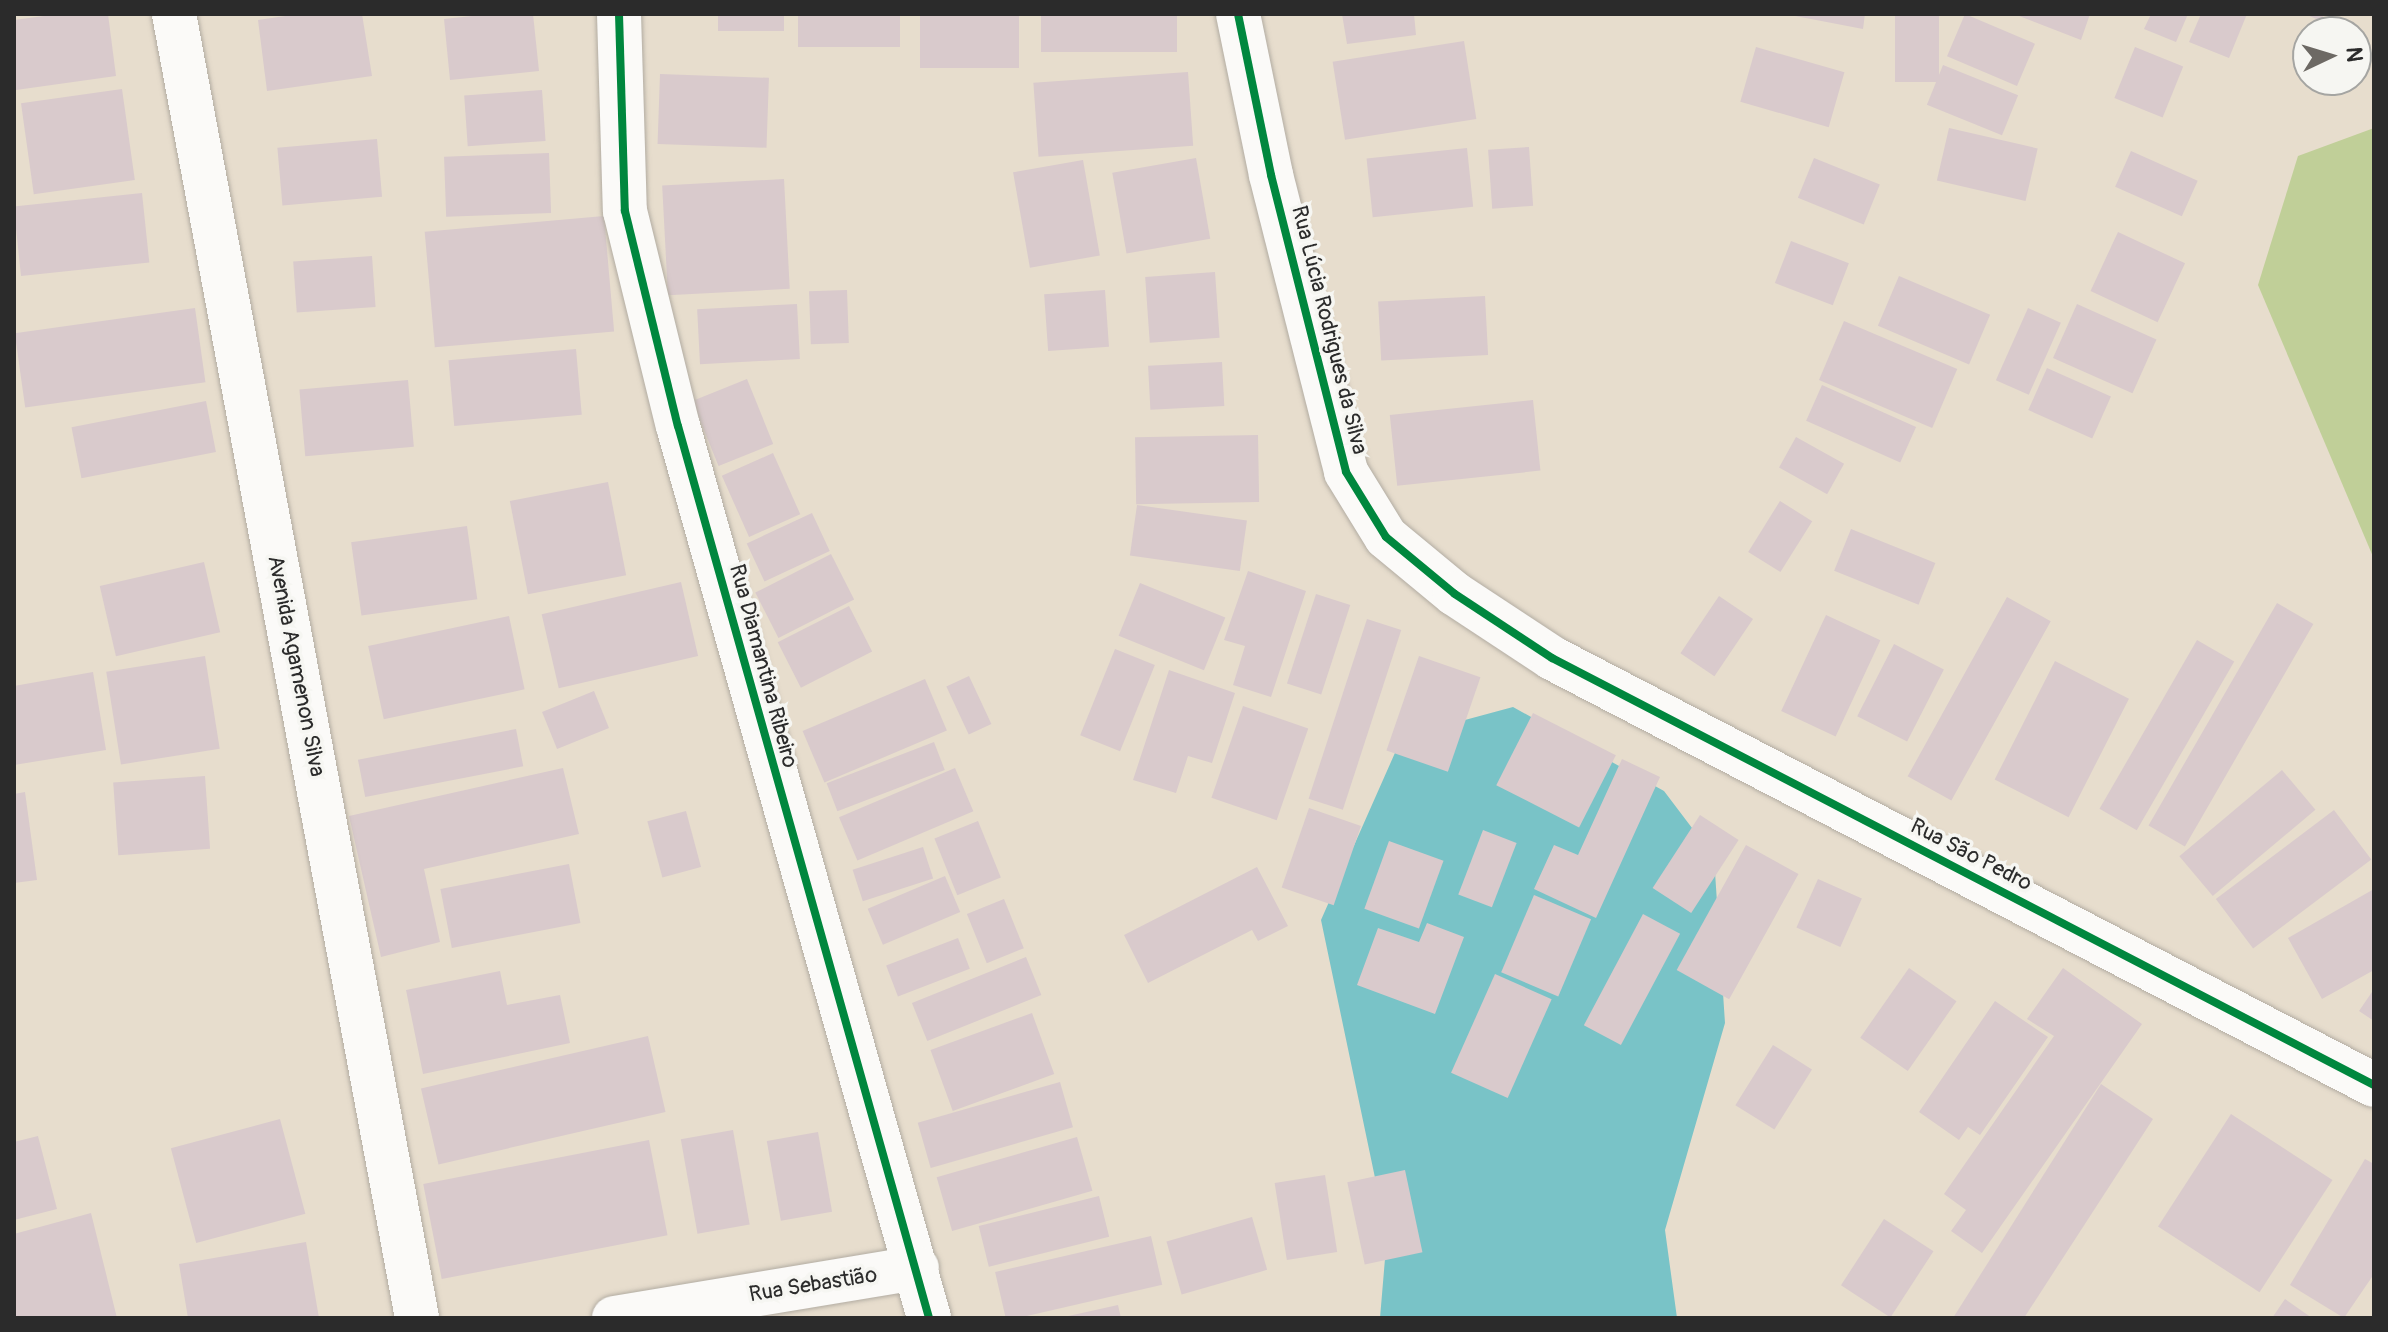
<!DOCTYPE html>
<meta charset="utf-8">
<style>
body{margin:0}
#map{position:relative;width:2388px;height:1332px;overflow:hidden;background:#e7ddcd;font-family:Pangolin,sans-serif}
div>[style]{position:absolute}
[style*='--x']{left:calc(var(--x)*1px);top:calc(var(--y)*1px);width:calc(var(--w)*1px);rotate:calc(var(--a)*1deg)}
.green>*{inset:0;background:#c0cf98}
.water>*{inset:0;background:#79c3c7}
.building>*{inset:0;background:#d9cacc;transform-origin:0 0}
.roads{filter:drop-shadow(0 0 2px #b2aca2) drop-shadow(0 0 2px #b2aca2)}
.minor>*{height:44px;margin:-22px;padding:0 22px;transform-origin:22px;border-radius:22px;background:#fbfaf8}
.cycleway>*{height:8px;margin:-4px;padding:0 4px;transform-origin:4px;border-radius:4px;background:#00873e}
span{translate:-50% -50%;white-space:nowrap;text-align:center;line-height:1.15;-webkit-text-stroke:7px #f6f6f2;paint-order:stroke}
.street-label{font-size:22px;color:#2b2b2b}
.frame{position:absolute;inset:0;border:16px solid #2b2b2b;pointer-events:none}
.north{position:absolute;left:2292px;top:16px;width:80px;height:80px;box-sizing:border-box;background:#f6f6f2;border:2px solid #a5a5a2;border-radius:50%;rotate:86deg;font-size:22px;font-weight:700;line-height:32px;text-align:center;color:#2b2b2b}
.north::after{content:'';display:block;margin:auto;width:28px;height:36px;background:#6d6964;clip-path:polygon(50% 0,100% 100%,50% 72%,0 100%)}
</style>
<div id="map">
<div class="green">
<i style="clip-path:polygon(2374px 128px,2374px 559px,2258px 285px,2298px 156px)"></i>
</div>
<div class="water">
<i style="clip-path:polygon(1513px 707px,1664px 791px,1714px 857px,1725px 1023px,1665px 1230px,1677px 1318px,1380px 1318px,1387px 1235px,1321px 920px,1402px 737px)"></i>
</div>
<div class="building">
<i style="clip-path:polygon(59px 14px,108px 14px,116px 76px,16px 90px,14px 20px)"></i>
<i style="clip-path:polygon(299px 14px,362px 14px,372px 76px,267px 91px,258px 20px)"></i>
<i style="clip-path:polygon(491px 14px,533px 14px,539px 71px,450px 80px,444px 19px)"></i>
<i style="left:718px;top:14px;width:66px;height:17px"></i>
<i style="left:798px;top:14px;width:102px;height:33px"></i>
<i style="left:920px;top:14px;width:99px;height:54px"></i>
<i style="left:1041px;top:14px;width:136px;height:38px"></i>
<i style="clip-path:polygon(1342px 14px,1414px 14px,1416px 35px,1347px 44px)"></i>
<i style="clip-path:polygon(1785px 14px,1865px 14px,1863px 29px)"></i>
<i style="left:1895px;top:14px;width:44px;height:68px"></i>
<i style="left:1965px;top:14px;width:76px;height:46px;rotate:23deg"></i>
<i style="clip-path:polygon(2014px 14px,2090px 14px,2081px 40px)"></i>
<i style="clip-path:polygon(2151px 14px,2188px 14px,2176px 42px,2144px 29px)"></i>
<i style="clip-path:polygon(2201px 14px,2247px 14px,2229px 58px,2189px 42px)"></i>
<i style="clip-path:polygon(2305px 14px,2324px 14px,2321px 21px)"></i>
<i style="left:1464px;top:41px;width:79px;height:133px;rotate:81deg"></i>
<i style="left:1756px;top:47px;width:92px;height:57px;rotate:16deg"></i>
<i style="left:2135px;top:47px;width:52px;height:55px;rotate:22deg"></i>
<i style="left:1943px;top:65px;width:81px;height:43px;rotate:22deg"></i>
<i style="left:1188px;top:72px;width:74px;height:155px;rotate:86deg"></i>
<i style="left:660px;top:74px;width:109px;height:70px;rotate:2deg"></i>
<i style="left:122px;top:89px;width:92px;height:102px;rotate:82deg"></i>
<i style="left:542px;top:90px;width:51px;height:78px;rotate:86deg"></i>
<i style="left:1949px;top:128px;width:91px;height:54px;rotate:13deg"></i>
<i style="left:377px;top:139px;width:58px;height:100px;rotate:85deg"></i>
<i style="left:1529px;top:147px;width:59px;height:41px;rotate:86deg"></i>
<i style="left:1467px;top:148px;width:59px;height:101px;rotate:84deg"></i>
<i style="left:2131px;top:151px;width:73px;height:39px;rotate:24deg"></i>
<i style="left:549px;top:153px;width:60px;height:105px;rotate:88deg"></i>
<i style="left:1196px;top:158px;width:82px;height:85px;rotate:80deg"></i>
<i style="left:1814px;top:158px;width:71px;height:43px;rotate:22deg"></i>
<i style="left:1083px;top:160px;width:97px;height:71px;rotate:80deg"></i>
<i style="left:784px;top:179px;width:110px;height:122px;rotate:87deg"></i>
<i style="left:142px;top:193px;width:70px;height:129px;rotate:84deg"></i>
<i style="left:604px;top:216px;width:116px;height:180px;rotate:85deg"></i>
<i style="left:2118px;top:232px;width:74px;height:65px;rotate:25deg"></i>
<i style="left:1791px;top:241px;width:62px;height:45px;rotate:21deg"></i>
<i style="left:372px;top:256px;width:51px;height:79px;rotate:86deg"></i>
<i style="left:1215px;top:272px;width:66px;height:70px;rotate:86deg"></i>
<i style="left:1899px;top:276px;width:99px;height:54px;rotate:23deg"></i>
<i style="left:847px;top:290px;width:53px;height:38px;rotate:88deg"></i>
<i style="left:1105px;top:290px;width:57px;height:61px;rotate:86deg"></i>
<i style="left:1485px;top:296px;width:59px;height:107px;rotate:87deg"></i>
<i style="left:797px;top:304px;width:55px;height:100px;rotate:87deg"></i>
<i style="left:2077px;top:304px;width:87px;height:59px;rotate:24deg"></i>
<i style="left:195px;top:308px;width:75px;height:182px;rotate:82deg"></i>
<i style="left:2028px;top:308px;width:36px;height:79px;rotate:24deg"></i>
<i style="left:1844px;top:321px;width:123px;height:64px;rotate:23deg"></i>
<i style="left:576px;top:349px;width:66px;height:128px;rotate:85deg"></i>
<i style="left:1222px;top:362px;width:44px;height:74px;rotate:87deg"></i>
<i style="left:2047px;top:368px;width:70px;height:46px;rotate:24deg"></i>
<i style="left:747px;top:379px;width:70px;height:59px;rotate:68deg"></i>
<i style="left:408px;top:380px;width:67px;height:109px;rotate:85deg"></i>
<i style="left:1822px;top:385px;width:103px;height:39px;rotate:24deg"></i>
<i style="left:1533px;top:400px;width:71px;height:144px;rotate:84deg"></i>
<i style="left:206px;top:401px;width:52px;height:137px;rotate:79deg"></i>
<i style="left:1258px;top:435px;width:67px;height:123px;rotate:89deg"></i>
<i style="left:1796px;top:437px;width:55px;height:35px;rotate:29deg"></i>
<i style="left:773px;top:453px;width:67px;height:56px;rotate:66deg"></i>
<i style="left:608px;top:482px;width:95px;height:100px;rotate:79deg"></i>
<i style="left:1780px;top:501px;width:38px;height:60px;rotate:32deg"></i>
<i style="left:1137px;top:505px;width:111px;height:51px;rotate:8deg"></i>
<i style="left:812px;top:513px;width:42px;height:72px;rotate:65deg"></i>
<i style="left:467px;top:526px;width:74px;height:117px;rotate:82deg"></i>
<i style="left:1851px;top:529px;width:91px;height:45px;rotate:22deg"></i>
<i style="left:831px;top:554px;width:51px;height:85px;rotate:63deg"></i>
<i style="left:204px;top:562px;width:72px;height:107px;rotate:77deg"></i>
<i style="clip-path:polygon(1248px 571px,1306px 591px,1271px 697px,1233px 685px,1245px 646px,1224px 640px)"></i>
<i style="left:681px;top:582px;width:76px;height:143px;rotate:77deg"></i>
<i style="left:1140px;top:583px;width:92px;height:57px;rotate:22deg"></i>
<i style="left:1316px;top:594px;width:36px;height:94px;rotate:18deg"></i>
<i style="left:1719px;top:596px;width:41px;height:69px;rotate:34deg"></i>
<i style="left:2007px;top:597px;width:50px;height:205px;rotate:29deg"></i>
<i style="left:2277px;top:603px;width:42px;height:257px;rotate:30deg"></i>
<i style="left:849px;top:606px;width:51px;height:80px;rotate:63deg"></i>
<i style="left:1826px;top:615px;width:60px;height:106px;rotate:25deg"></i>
<i style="left:509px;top:616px;width:75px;height:144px;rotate:78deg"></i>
<i style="left:1367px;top:619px;width:36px;height:189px;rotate:18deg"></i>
<i style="left:2197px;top:640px;width:43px;height:195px;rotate:30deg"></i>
<i style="left:1894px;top:644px;width:56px;height:81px;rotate:27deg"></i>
<i style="left:1115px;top:649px;width:43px;height:93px;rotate:22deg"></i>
<i style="left:205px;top:656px;width:94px;height:100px;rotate:81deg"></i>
<i style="left:1419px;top:656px;width:65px;height:100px;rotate:19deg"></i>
<i style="left:2055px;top:661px;width:83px;height:133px;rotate:27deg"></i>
<i style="clip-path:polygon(1169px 670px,1235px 693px,1212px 763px,1188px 756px,1176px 793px,1133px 780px)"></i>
<i style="clip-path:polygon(93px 672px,106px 750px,14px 765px,14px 686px)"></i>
<i style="left:969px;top:676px;width:53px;height:25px;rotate:65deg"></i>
<i style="left:925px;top:679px;width:56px;height:133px;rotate:67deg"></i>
<i style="left:594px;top:691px;width:40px;height:56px;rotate:68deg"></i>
<i style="left:1243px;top:706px;width:69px;height:97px;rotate:19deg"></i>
<i style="left:1533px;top:713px;width:93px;height:81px;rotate:27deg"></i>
<i style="left:516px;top:729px;width:38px;height:161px;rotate:79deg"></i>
<i style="left:934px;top:742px;width:30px;height:115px;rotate:69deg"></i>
<i style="clip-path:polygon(1622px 759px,1660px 777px,1596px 918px,1534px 889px,1554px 845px,1578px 855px)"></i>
<i style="clip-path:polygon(563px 768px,579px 834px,424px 869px,440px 942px,381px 957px,349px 816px)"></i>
<i style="left:955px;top:768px;width:47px;height:126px;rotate:67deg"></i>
<i style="left:2282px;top:770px;width:52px;height:134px;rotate:50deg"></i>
<i style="left:205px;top:776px;width:73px;height:92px;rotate:86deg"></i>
<i style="clip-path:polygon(25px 792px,37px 880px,14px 883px,14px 794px)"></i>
<i style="left:1309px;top:808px;width:55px;height:84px;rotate:19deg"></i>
<i style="left:2334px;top:810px;width:62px;height:148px;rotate:53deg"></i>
<i style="left:686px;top:811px;width:58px;height:40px;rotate:75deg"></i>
<i style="left:1700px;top:815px;width:46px;height:87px;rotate:33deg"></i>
<i style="left:978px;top:821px;width:61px;height:47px;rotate:68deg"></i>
<i style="left:1483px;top:830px;width:36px;height:69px;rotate:21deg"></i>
<i style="left:1389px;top:841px;width:58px;height:72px;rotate:20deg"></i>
<i style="left:1746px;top:845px;width:60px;height:143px;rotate:29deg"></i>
<i style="left:923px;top:847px;width:33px;height:74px;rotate:72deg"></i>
<i style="left:569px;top:864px;width:60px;height:131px;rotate:79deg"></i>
<i style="clip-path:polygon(1257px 867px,1288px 926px,1258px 941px,1252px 930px,1148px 983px,1124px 935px)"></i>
<i style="left:945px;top:876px;width:39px;height:84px;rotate:67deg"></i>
<i style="left:1818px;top:879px;width:48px;height:53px;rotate:24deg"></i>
<i style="clip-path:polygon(2374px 889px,2374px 970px,2322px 999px,2288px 938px)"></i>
<i style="left:1534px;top:895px;width:62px;height:84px;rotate:23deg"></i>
<i style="left:1004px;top:899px;width:53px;height:40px;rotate:68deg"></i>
<i style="left:1643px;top:914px;width:42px;height:126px;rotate:28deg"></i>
<i style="clip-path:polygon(1427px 923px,1464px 937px,1435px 1014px,1357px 985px,1378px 928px,1419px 942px)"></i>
<i style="left:958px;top:938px;width:33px;height:77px;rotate:69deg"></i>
<i style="left:1026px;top:957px;width:41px;height:123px;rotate:68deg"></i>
<i style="left:1909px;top:968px;width:58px;height:85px;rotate:35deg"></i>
<i style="clip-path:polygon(2063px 968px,2142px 1024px,1982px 1253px,1951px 1231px,1966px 1210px,1944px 1194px,2054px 1036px,2027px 1019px)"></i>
<i style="clip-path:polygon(500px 971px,507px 1005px,560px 995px,570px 1043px,423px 1074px,406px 990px)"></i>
<i style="left:1495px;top:974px;width:62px;height:108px;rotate:24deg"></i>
<i style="clip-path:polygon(2374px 989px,2374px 1021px,2359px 1011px)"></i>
<i style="clip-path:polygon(1995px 1001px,2048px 1037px,1980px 1135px,1968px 1127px,1959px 1140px,1919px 1112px)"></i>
<i style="left:1032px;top:1013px;width:65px;height:108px;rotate:70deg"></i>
<i style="left:648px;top:1036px;width:78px;height:233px;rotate:77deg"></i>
<i style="left:1773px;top:1045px;width:46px;height:71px;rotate:32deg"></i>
<i style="left:1060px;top:1082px;width:47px;height:148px;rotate:74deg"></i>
<i style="clip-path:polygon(2101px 1084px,2153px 1119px,2024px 1318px,1953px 1318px)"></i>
<i style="left:2231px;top:1114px;width:121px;height:134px;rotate:33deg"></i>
<i style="left:280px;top:1119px;width:98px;height:113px;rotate:75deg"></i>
<i style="left:733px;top:1130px;width:96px;height:53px;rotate:80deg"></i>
<i style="left:818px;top:1132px;width:81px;height:52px;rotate:80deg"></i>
<i style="clip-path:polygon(38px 1136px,57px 1209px,14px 1220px,14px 1142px)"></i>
<i style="left:1077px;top:1137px;width:56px;height:146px;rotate:74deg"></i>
<i style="left:649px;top:1140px;width:97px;height:230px;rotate:79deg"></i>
<i style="clip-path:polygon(2365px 1159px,2374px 1164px,2374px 1274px,2344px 1318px,2290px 1285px)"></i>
<i style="left:1405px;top:1170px;width:84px;height:59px;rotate:78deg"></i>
<i style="left:1325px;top:1175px;width:78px;height:51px;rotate:81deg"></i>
<i style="left:1099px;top:1196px;width:42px;height:124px;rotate:76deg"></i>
<i style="clip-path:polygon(91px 1213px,117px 1318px,14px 1318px,14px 1234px)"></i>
<i style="left:1252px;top:1217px;width:55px;height:89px;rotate:74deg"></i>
<i style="left:1884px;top:1219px;width:59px;height:79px;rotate:33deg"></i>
<i style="left:1151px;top:1236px;width:50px;height:160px;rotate:77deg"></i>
<i style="clip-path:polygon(306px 1242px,319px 1318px,188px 1318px,179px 1264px)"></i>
<i style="clip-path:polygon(2285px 1299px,2312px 1318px,2272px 1318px)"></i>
<i style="clip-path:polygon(1118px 1305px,1121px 1318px,1065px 1318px,1064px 1317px)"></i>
</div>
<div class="roads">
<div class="minor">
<i style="--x:174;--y:14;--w:1326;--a:79.44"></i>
<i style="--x:619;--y:14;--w:197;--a:88.3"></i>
<i style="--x:625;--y:211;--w:221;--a:76.2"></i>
<i style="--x:678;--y:426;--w:927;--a:74.28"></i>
<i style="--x:1238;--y:14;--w:164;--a:78.4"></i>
<i style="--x:1271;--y:175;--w:306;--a:75.8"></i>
<i style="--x:1346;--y:472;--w:76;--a:58.4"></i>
<i style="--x:1386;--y:537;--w:89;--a:39.6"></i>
<i style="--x:1455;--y:594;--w:116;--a:33.4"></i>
<i style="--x:1552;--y:658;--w:926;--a:27.45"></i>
<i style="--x:614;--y:1318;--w:307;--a:-9.4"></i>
</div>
</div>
<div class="cycleway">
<i style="--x:619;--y:14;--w:197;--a:88.3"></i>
<i style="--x:625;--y:211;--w:221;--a:76.2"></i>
<i style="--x:678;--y:426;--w:927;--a:74.28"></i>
<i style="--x:1238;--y:14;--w:164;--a:78.4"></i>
<i style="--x:1271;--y:175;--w:306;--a:75.8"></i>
<i style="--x:1346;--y:472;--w:76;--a:58.4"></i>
<i style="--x:1386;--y:537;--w:89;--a:39.6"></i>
<i style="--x:1455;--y:594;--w:116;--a:33.4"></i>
<i style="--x:1552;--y:658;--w:926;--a:27.45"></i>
</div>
<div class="street-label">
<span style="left:1329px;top:330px;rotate:76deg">Rua Lúcia Rodrigues da Silva</span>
<span style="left:296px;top:666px;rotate:79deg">Avenida Agamenon Silva</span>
<span style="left:763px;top:666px;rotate:75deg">Rua Diamantina Ribeiro</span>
<span style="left:1971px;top:855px;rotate:27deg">Rua São Pedro</span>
<span style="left:813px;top:1285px;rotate:-9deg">Rua Sebastião</span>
</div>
<div class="frame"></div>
<div class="north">N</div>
</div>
